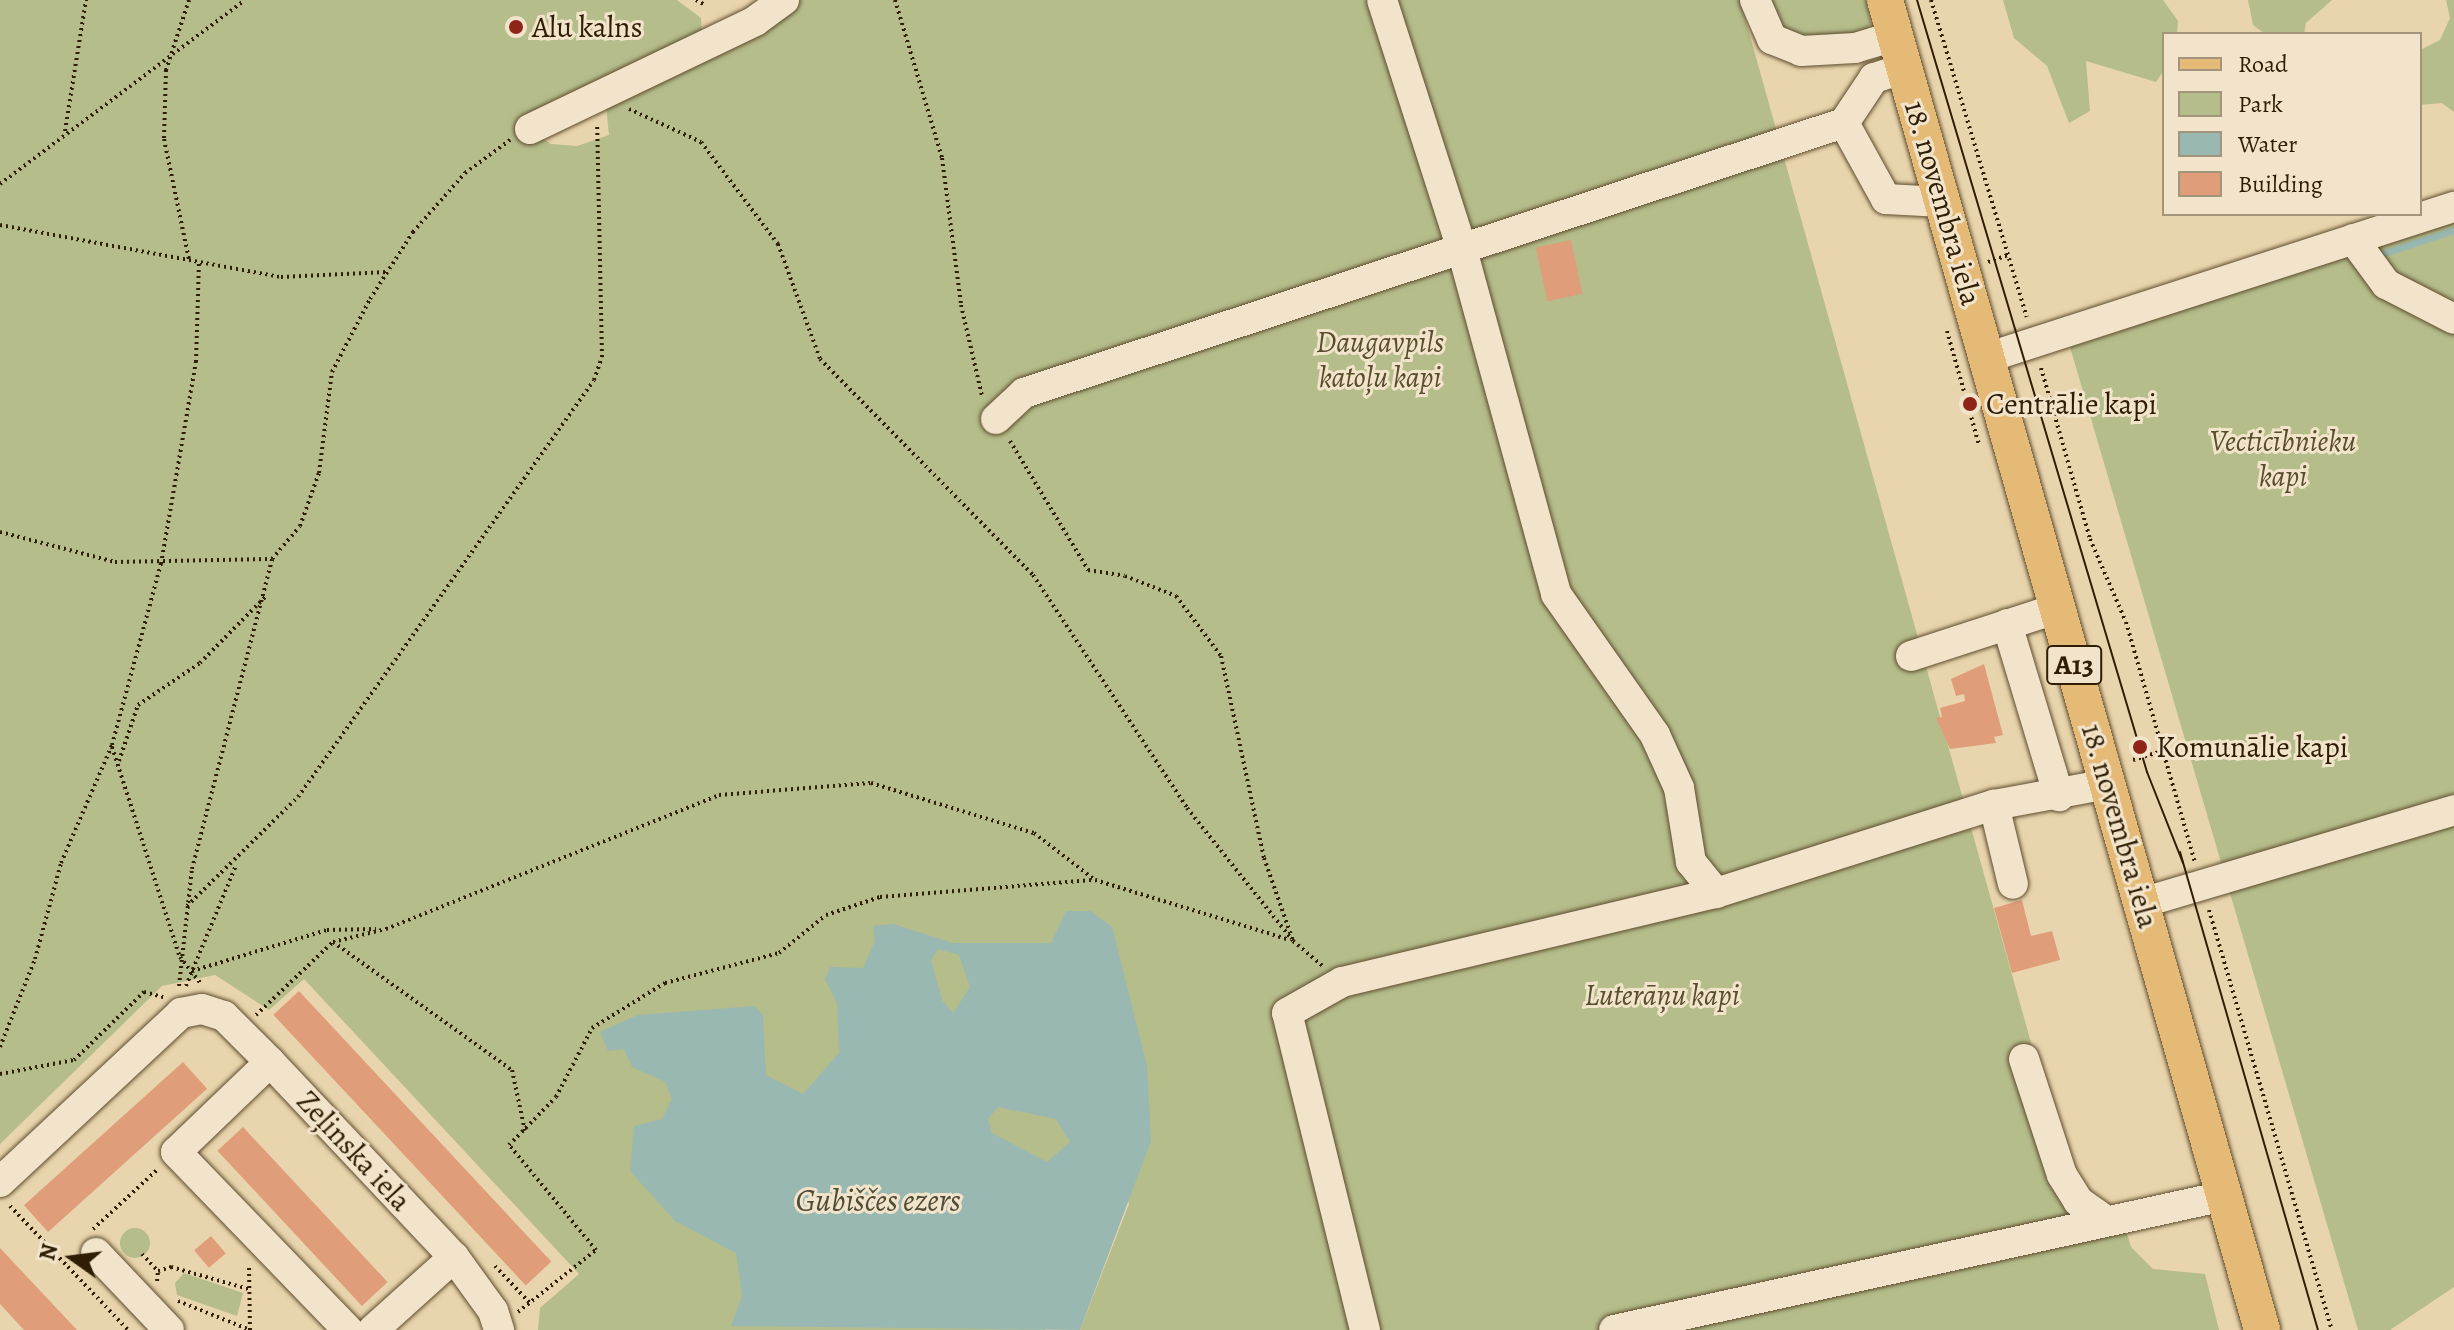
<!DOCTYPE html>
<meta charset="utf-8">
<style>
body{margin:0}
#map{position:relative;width:2454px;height:1330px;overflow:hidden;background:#e9d5ad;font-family:Alegreya,serif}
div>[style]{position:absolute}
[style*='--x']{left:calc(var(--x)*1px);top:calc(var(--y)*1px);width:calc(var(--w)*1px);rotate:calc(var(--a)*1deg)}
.green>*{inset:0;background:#b5bd8b}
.round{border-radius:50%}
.water>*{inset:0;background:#99b8b1}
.stream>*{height:7px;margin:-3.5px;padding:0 3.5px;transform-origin:3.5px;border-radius:3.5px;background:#99b8b1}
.building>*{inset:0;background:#e09d7a;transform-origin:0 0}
.path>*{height:4px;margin-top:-2px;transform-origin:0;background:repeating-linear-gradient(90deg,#2f1e04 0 2px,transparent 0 6px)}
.roads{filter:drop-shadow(0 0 2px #5e4c2e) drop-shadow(0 0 2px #5e4c2e)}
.minor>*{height:30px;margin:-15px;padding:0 15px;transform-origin:15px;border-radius:15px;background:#f1e4ca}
.major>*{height:36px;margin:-18px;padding:0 18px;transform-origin:18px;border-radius:18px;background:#e4ba76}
.tram>*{height:2px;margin:-1px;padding:0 1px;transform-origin:1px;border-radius:1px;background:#2f1e04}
.dots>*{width:22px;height:22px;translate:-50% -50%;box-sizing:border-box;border:4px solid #f1e4ca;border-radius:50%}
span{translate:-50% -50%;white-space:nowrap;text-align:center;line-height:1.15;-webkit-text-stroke:6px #f1e4ca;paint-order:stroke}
.shield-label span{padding:2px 6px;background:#f1e4ca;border:2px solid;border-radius:6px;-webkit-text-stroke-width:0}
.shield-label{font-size:28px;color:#2f1e04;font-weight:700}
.poi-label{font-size:30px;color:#2f1e04}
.left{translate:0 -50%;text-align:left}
.street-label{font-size:30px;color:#2f1e04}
.park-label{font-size:30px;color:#574e2c;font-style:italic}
.water-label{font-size:32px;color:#4f4c38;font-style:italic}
.legend{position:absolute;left:2162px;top:32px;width:260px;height:184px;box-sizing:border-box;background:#f1e4ca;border:2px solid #a3957b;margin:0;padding:10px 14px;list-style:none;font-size:24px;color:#2f1e04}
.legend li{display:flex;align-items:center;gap:16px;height:40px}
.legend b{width:40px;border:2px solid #a3957b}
.north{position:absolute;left:32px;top:1218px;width:80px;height:80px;-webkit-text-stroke:6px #f1e4ca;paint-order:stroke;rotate:284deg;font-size:22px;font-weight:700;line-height:32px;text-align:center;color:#2f1e04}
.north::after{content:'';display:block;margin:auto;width:28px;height:36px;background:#2f1e04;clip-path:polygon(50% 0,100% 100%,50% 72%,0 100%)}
</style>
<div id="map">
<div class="green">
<i style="clip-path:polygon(evenodd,0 0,677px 0,701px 18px,702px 35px,535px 133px,551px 144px,577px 146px,609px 135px,606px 105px,795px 0,1740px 0,2083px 1229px,2124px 1223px,2131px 1247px,2153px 1269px,2205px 1274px,2219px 1330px,1080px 1330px,1129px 1204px,1121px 1178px,1045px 1330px,538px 1330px,540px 1308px,579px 1274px,304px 979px,269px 1010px,215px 975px,162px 986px,0 1144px,0 0,862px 969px,839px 1053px,839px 972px,862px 969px)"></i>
<i style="clip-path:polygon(1764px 0,1866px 0,1871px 23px,1864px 34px,1785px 37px)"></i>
<i style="clip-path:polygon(2003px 0,2163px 0,2178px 21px,2177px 34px,2164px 34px,2164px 70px,2156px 82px,2086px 61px,2090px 111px,2069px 123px,2047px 66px,2014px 38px)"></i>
<i style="clip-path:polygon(2248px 0,2332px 0,2306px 23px,2304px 34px,2265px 34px,2253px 25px)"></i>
<i style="clip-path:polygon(2446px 0,2454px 0,2454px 112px,2442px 103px,2420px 105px,2420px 50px,2440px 40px,2450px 18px)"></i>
<i style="clip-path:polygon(2454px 222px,2454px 1287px,2390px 1330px,2358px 1330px,2070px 347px)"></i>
<i class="round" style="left:120px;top:1228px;width:30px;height:30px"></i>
<i style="clip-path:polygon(184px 1273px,243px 1293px,237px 1316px,177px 1295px,175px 1283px)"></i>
</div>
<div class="water">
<i style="clip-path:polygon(evenodd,1066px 911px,1090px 911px,1112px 927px,1147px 1066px,1151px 1141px,1080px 1330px,731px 1326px,742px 1296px,736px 1253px,675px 1221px,630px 1171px,634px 1126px,662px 1119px,672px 1099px,665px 1082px,632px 1067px,624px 1049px,608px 1051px,600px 1032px,638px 1015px,755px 1006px,763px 1015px,766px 1075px,803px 1094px,839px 1053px,837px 1003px,825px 979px,830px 967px,863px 968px,875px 941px,873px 926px,893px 924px,953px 943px,1051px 943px,1066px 911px,938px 949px,959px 955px,970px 987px,953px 1013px,942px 1000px,931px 960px,938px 949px,1066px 911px,998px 1107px,1056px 1119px,1070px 1142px,1047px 1162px,992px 1133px,988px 1119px,998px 1107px)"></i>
</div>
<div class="stream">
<i style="--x:2384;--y:253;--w:74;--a:-18.2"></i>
</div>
<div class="building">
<i style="left:1571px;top:240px;width:55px;height:36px;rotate:78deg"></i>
<i style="clip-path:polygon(1984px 664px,2003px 735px,1994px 737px,1996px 743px,1950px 749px,1936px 718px,1942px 717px,1940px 708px,1965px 701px,1964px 694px,1956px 696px,1951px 679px)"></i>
<i style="clip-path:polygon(2022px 900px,2031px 936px,2052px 931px,2060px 960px,2012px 973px,1994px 908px)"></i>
<i style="left:299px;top:991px;width:370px;height:35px;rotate:47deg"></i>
<i style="left:183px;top:1062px;width:36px;height:214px;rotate:48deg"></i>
<i style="left:243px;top:1127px;width:212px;height:35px;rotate:47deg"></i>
<i style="left:211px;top:1236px;width:23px;height:22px;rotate:50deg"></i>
<i style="clip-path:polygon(0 1248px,77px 1330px,24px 1330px,0 1304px)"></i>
</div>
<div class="path">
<i style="--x:189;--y:0;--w:74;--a:108.2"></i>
<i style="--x:166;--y:70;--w:69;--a:91.7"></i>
<i style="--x:164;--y:139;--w:124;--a:78.3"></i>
<i style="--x:696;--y:0;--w:10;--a:29"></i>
<i style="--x:895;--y:0;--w:165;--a:73.4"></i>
<i style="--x:942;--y:158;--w:148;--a:82.6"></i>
<i style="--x:961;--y:305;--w:93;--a:77"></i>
<i style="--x:1931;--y:0;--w:331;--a:73.2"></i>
<i style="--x:629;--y:109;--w:79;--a:24.6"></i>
<i style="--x:701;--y:142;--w:128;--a:53"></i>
<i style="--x:778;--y:244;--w:122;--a:69.9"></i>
<i style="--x:820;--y:359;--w:303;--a:45.4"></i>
<i style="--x:1033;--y:575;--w:279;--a:56.5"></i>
<i style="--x:1187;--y:808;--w:170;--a:51.4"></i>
<i style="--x:65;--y:131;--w:133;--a:-80.9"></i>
<i style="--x:0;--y:184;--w:306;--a:-36.9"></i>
<i style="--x:0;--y:225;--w:286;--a:10.5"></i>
<i style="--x:281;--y:277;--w:106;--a:-2.7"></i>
<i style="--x:1988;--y:262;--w:21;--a:-19"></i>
<i style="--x:1947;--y:331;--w:118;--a:74.3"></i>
<i style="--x:2041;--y:368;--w:178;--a:74"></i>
<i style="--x:2090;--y:539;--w:90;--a:66.6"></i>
<i style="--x:2126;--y:622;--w:251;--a:74"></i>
<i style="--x:1010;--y:441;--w:151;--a:58.8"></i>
<i style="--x:1088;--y:570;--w:37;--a:9"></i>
<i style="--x:1125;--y:576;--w:55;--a:21.4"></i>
<i style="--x:1176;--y:596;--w:75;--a:53.1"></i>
<i style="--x:1221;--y:656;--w:207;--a:78"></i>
<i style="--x:1264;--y:858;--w:88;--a:70.7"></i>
<i style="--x:1293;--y:941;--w:38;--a:40"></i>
<i style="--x:0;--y:532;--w:119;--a:14.6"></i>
<i style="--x:115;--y:562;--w:157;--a:-1.1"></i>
<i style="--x:272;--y:559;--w:43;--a:-49.7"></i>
<i style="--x:300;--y:526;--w:56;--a:-70.3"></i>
<i style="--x:319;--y:473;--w:102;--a:-82.7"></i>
<i style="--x:332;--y:372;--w:82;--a:-62.5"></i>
<i style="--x:370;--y:299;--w:80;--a:-57.3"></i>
<i style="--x:413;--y:232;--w:79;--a:-48.6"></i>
<i style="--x:465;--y:173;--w:56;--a:-36.3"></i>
<i style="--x:112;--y:747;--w:221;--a:72.1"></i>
<i style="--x:180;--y:957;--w:34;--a:52"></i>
<i style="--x:2133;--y:760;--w:31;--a:-17"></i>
<i style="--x:119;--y:761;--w:59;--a:-71.3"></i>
<i style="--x:138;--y:705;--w:75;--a:-34.1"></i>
<i style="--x:200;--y:663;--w:93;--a:-45.4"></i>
<i style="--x:187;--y:906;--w:156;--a:-44.5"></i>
<i style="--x:298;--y:797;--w:511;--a:-54.63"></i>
<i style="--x:594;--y:380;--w:24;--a:-71"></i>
<i style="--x:602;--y:357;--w:232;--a:-91.2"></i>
<i style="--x:2209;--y:910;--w:438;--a:73.7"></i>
<i style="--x:333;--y:942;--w:220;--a:35.6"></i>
<i style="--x:512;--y:1070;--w:62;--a:78"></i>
<i style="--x:192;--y:971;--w:141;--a:-16.9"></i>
<i style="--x:327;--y:930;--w:49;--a:-1.2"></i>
<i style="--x:179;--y:986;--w:118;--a:-83.7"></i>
<i style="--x:192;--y:869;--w:320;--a:-75.5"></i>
<i style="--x:186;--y:986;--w:131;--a:-67.5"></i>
<i style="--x:256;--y:1015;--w:106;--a:-43.5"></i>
<i style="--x:333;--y:942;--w:55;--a:-13.8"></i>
<i style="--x:386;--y:929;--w:359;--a:-21.9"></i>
<i style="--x:719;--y:795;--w:152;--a:-4.5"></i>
<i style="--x:871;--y:783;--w:170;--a:17.1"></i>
<i style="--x:1034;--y:833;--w:77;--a:37.6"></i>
<i style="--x:1095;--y:880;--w:204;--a:17.1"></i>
<i style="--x:0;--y:1047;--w:95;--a:-68.3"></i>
<i style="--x:35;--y:959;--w:99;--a:-74.8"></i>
<i style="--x:61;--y:863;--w:129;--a:-66.6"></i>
<i style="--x:112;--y:745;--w:188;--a:-74.9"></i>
<i style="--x:161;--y:564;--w:205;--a:-80.2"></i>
<i style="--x:196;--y:362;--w:100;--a:-88.3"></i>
<i style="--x:0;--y:1074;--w:75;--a:-10.7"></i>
<i style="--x:74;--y:1060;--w:98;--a:-44.2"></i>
<i style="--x:144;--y:992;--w:20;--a:15"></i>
<i style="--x:10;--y:1206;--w:171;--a:46.4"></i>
<i style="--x:93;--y:1229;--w:87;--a:-42.7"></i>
<i style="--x:142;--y:1254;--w:23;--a:47"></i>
<i style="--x:495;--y:1266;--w:51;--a:46.6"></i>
<i style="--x:157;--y:1281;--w:10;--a:-84"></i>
<i style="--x:158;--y:1271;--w:14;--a:-17"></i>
<i style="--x:171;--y:1267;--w:81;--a:15.8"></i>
<i style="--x:178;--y:1301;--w:78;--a:21.9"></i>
<i style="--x:250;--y:1330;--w:65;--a:-90.9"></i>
<i style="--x:518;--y:1312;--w:100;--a:-38.5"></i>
<i style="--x:596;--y:1250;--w:136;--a:-129.6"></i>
<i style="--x:509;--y:1145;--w:67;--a:-45.6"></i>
<i style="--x:556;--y:1097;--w:78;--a:-62.4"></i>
<i style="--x:592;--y:1028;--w:86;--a:-31.7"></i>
<i style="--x:665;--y:983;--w:118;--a:-14.7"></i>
<i style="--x:779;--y:953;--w:60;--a:-39"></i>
<i style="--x:826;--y:915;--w:57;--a:-18.4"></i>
<i style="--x:880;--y:897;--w:213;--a:-4.6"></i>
</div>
<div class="roads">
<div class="minor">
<i style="--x:1382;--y:0;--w:258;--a:72.2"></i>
<i style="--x:1461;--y:246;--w:361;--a:74.7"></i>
<i style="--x:1556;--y:594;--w:172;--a:54.9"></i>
<i style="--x:1655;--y:735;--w:58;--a:65.6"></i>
<i style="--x:1679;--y:788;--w:75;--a:80.8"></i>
<i style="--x:1691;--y:862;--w:40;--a:51"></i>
<i style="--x:1755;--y:0;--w:43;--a:66.4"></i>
<i style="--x:1772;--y:39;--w:31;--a:22"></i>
<i style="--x:1801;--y:51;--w:54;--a:-3.2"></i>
<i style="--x:1855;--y:48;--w:42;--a:-16.7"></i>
<i style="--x:1905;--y:68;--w:33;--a:162"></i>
<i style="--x:1874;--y:78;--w:54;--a:123.7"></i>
<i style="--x:1844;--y:123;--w:87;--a:61.1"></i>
<i style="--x:1886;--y:199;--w:56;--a:3.1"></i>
<i style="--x:530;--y:129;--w:250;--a:-25.6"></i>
<i style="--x:755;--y:21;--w:36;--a:-36"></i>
<i style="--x:2353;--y:239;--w:56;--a:53.7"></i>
<i style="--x:2386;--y:284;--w:76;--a:27.2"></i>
<i style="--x:1986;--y:358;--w:492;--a:-17.9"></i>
<i style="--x:996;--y:419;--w:38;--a:-43"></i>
<i style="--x:1024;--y:393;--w:863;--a:-18.23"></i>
<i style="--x:2007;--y:624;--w:180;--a:73.2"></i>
<i style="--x:1911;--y:656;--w:156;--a:-18"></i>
<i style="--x:1994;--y:805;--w:81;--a:76.5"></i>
<i style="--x:2141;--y:903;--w:327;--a:-16.5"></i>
<i style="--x:2024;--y:1059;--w:122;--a:71.9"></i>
<i style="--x:2062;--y:1175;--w:31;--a:58"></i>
<i style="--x:2078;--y:1201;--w:33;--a:35"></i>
<i style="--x:270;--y:1062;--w:130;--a:136.2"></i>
<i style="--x:176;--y:1152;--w:248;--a:46"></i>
<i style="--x:0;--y:1182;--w:248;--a:-43"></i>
<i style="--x:181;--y:1013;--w:21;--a:-11"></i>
<i style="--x:202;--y:1009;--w:23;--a:18"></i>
<i style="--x:224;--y:1016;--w:65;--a:45"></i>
<i style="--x:270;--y:1062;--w:268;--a:46.7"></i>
<i style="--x:454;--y:1257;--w:67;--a:54.2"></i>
<i style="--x:493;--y:1311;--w:20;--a:72"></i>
<i style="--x:96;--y:1253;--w:106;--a:46.5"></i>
<i style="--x:373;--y:1330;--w:109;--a:-42"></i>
<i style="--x:1365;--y:1330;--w:326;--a:-103.8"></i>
<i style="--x:1287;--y:1013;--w:63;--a:-29.4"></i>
<i style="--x:1342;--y:982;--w:384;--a:-13.4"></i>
<i style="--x:1716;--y:893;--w:292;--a:-17.6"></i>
<i style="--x:1994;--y:805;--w:116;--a:-10.4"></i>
<i style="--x:1614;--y:1330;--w:625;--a:-12.39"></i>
</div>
<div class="major">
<i style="--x:1885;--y:0;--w:1382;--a:74.17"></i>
</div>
</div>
<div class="tram">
<i style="--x:1917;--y:0;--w:806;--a:73.41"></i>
<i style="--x:2147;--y:772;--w:98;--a:68.4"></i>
<i style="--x:2180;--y:852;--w:498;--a:73.9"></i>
</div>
<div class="dots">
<i style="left:516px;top:27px;background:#8f2418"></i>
<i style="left:1970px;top:404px;background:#8f2418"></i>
<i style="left:2140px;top:747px;background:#8f2418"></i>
</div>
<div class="shield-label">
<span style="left:2074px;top:665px">A13</span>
</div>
<div class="poi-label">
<span class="left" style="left:532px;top:27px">Alu kalns</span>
<span class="left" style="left:1986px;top:404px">Centrālie kapi</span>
<span class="left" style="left:2156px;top:747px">Komunālie kapi</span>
</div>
<div class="street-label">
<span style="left:1943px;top:203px;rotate:74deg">18. novembra iela</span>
<span style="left:2120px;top:826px;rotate:74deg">18. novembra iela</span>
<span style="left:354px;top:1151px;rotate:47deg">Zeļinska iela</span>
</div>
<div class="park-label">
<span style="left:1380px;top:359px">Daugavpils<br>katoļu kapi</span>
<span style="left:2283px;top:458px">Vecticībnieku<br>kapi</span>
<span style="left:1662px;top:995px">Luterāņu kapi</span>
</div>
<div class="water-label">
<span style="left:878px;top:1200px">Gubiščes ezers</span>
</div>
<ul class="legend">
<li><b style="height:10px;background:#e4ba76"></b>Road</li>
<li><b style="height:22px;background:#b5bd8b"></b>Park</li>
<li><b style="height:22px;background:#99b8b1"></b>Water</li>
<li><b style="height:22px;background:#e09d7a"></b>Building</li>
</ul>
<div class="north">N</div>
</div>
